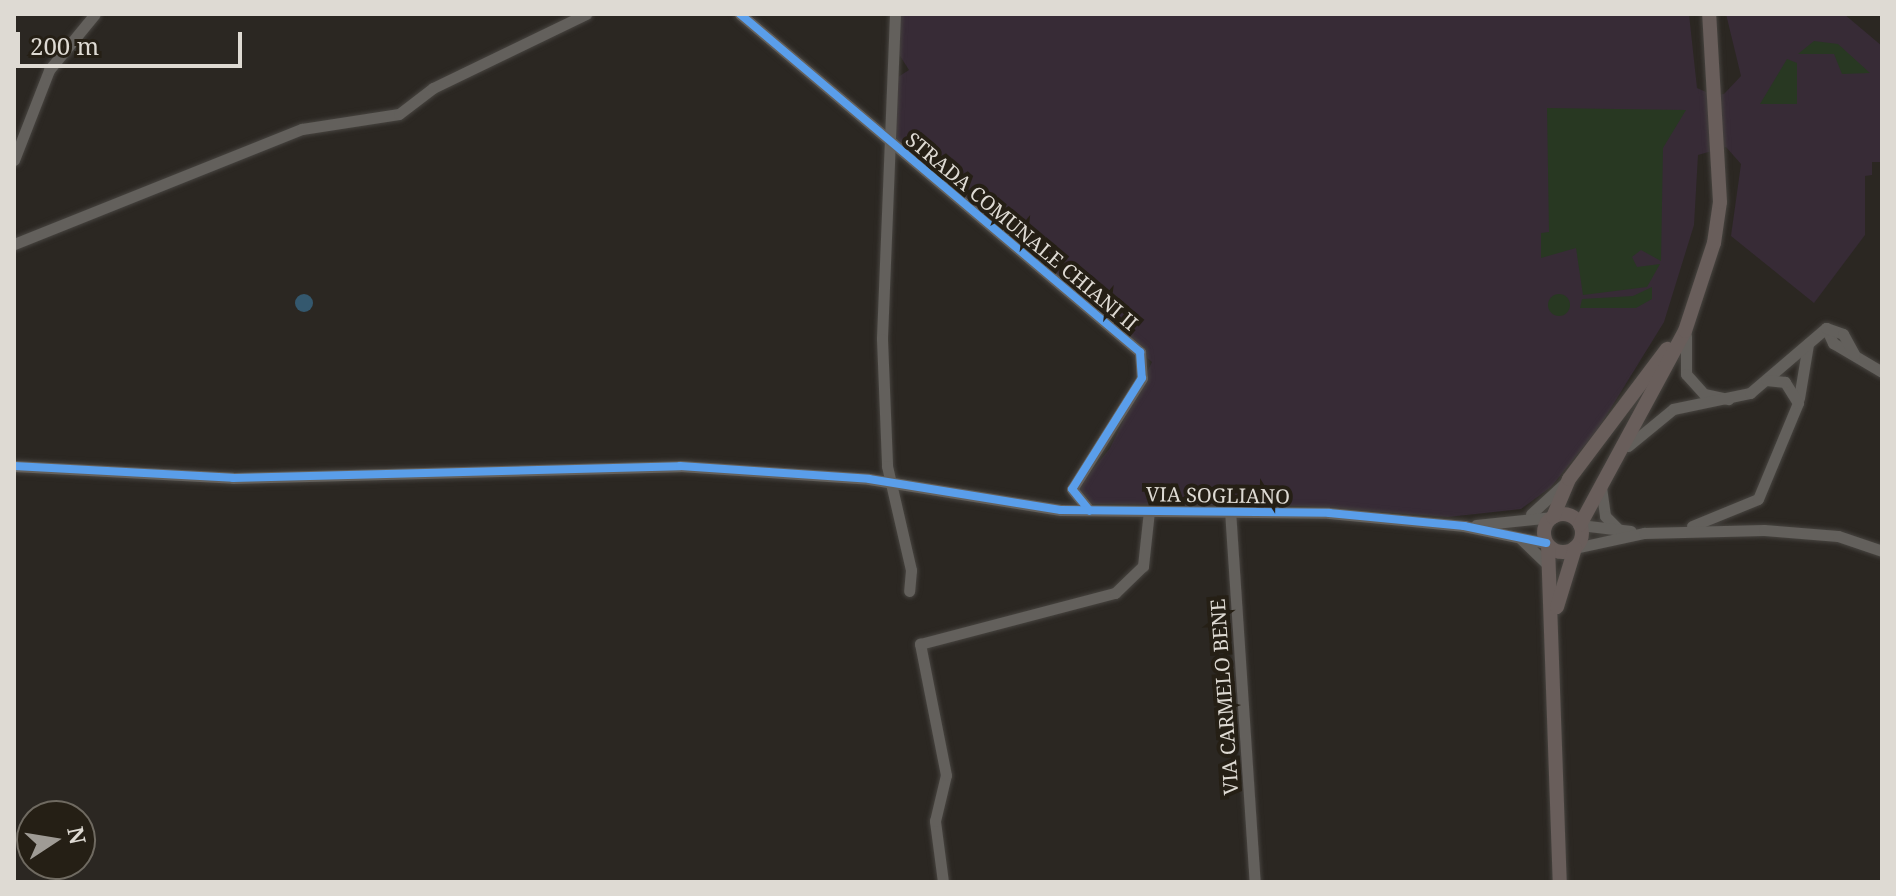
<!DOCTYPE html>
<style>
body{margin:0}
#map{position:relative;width:1896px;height:896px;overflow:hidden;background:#2b2722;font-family:"Noto Serif",serif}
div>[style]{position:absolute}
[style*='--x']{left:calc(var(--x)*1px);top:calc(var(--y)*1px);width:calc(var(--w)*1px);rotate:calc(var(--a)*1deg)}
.industrial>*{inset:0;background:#372b36}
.green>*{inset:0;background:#283822}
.round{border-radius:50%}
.water>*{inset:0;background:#34586e}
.roads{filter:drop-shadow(0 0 2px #474440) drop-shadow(0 0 2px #474440)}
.minor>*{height:11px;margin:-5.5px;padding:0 5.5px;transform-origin:5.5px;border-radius:5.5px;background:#63605c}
.major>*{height:14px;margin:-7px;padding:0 7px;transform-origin:7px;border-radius:7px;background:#695e5b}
.major>.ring{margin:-7px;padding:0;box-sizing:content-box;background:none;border:14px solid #695e5b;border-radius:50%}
.cycleway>*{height:8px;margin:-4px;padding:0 4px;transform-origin:4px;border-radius:4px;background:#5a9eea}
span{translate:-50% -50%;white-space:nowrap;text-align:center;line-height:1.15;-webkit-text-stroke:8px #251f15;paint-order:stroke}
.street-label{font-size:20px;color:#dedad3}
.frame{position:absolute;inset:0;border:16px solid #dedad3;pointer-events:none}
.north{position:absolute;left:16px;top:800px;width:80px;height:80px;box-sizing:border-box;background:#251f15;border:2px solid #6f6a61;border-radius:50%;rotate:78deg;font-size:22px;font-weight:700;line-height:32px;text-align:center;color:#dedad3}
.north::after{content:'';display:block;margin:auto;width:28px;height:36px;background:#9f9b95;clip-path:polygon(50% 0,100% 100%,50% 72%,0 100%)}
.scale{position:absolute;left:16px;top:32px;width:226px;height:36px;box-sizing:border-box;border:4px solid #dedad3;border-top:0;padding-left:10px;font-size:24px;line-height:28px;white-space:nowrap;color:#dedad3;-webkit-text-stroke:6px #251f15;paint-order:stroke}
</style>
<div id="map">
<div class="industrial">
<i style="clip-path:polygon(899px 14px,1689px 14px,1697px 88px,1713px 95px,1724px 94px,1741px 76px,1726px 14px,1844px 14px,1882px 46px,1882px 162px,1872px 162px,1872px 175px,1865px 176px,1865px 235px,1814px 303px,1731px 236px,1741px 164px,1726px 147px,1698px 155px,1694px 225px,1664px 322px,1598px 429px,1551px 487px,1521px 509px,1448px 517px,1302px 506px,1091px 504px,1076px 490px,1110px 448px,1152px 362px,894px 136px,895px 79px,909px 70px,895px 48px)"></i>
</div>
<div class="green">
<i style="clip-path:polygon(1814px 41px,1838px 44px,1870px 73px,1842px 74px,1834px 54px,1798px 54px)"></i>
<i style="clip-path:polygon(1787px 59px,1797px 63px,1797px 104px,1760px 104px)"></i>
<i style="clip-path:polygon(1547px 108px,1686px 110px,1663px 148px,1661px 261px,1641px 250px,1632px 257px,1637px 267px,1660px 264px,1647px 287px,1583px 295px,1576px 248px,1541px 258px,1541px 233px,1549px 232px)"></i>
<i style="clip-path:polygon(1652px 287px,1652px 299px,1636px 308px,1580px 308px,1582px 299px,1633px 296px)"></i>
<i class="round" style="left:1548px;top:294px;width:22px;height:22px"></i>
</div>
<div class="water">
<i class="round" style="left:295px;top:294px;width:18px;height:18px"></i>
</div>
<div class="roads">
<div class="minor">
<i style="--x:740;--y:14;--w:524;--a:40.2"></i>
<i style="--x:1140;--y:352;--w:26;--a:86"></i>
<i style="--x:1142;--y:378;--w:131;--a:122.2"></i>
<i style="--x:1072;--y:489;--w:27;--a:51"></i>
<i style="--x:895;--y:14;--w:325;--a:92.3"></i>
<i style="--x:882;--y:339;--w:127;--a:87.7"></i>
<i style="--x:887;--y:466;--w:107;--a:77"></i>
<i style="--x:911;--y:570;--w:21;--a:95"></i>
<i style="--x:14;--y:160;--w:97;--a:-68.7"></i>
<i style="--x:49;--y:70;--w:72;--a:-50.6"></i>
<i style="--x:14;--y:244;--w:310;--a:-21.8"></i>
<i style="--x:302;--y:129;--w:98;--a:-8.8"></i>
<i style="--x:399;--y:114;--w:43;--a:-37.4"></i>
<i style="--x:433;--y:88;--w:170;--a:-25.8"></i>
<i style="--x:1826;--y:328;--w:17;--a:65"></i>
<i style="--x:1833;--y:343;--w:57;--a:30.6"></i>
<i style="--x:1686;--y:336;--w:38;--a:90"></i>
<i style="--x:1686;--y:374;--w:27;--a:48"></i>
<i style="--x:1704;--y:394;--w:25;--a:12"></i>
<i style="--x:1799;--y:398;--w:55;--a:-80.5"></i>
<i style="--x:1628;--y:446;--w:58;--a:-39.4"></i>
<i style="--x:1673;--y:409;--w:79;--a:-11.7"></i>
<i style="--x:1750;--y:393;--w:100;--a:-40.5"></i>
<i style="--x:1826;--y:328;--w:18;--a:19"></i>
<i style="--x:1843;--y:334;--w:23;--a:61"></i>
<i style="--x:14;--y:466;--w:219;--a:3.1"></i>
<i style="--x:233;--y:478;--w:447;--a:-1.5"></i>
<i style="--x:680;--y:466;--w:189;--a:3.9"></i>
<i style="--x:869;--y:479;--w:194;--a:9.2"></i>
<i style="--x:1061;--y:510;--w:268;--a:0.6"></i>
<i style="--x:1329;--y:513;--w:136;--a:5.5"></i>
<i style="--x:1464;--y:526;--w:84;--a:11.7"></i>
<i style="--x:1601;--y:487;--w:29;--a:82"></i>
<i style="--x:1605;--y:516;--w:18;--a:45"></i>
<i style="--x:1230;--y:510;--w:373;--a:86.2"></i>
<i style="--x:1531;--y:514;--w:47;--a:-42.4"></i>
<i style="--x:1476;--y:525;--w:77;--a:-5.9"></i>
<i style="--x:1580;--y:525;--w:51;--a:6.7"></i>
<i style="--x:1692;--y:526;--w:71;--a:-22.2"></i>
<i style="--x:1758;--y:499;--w:104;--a:-67.4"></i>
<i style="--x:1798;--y:403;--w:25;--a:-122"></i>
<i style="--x:1785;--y:382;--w:19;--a:-174"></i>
<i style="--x:1521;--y:539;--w:39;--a:44"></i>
<i style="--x:1575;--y:548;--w:71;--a:-12.3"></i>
<i style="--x:1644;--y:533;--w:120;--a:-1.4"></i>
<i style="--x:1764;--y:530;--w:74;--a:4.6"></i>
<i style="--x:1838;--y:536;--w:46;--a:18.8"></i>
<i style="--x:943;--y:882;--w:62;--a:-97.5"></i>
<i style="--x:935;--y:821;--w:47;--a:-76.6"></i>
<i style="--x:946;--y:775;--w:134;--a:-101.2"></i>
<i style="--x:920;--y:644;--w:202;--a:-14.7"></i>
<i style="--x:1115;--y:593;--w:39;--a:-44"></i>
<i style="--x:1143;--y:566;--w:55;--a:-83.8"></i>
</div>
<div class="major">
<i class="ring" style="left:1544px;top:514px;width:24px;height:24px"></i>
<i style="--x:1553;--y:517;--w:41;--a:-67.2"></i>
<i style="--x:1569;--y:479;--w:163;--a:-53"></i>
<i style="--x:1580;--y:525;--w:221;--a:-61.6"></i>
<i style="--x:1685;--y:331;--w:93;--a:-71.8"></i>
<i style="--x:1714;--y:243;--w:41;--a:-81.7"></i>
<i style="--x:1720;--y:202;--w:188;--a:-93.3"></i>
<i style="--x:1548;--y:546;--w:336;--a:88"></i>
<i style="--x:1557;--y:607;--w:62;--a:-73"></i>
</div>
</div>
<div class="cycleway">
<i style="--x:740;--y:14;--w:524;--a:40.2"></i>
<i style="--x:1140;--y:352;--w:26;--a:86"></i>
<i style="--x:1142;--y:378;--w:131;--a:122.2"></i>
<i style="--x:1072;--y:489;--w:28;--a:51"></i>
<i style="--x:14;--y:466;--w:219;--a:3.1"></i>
<i style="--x:233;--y:478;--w:447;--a:-1.5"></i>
<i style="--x:680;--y:466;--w:189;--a:3.9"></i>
<i style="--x:869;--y:479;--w:194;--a:9.2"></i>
<i style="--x:1061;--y:510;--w:268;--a:0.6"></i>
<i style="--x:1329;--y:513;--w:136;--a:5.5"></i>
<i style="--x:1464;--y:526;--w:84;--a:11.7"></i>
</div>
<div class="street-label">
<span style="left:1022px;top:231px;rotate:40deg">STRADA COMUNALE CHIANI II</span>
<span style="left:1218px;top:495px;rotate:1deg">VIA SOGLIANO</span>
<span style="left:1224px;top:697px;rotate:-94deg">VIA CARMELO BENE</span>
</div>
<div class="frame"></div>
<div class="north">N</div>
<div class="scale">200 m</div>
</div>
